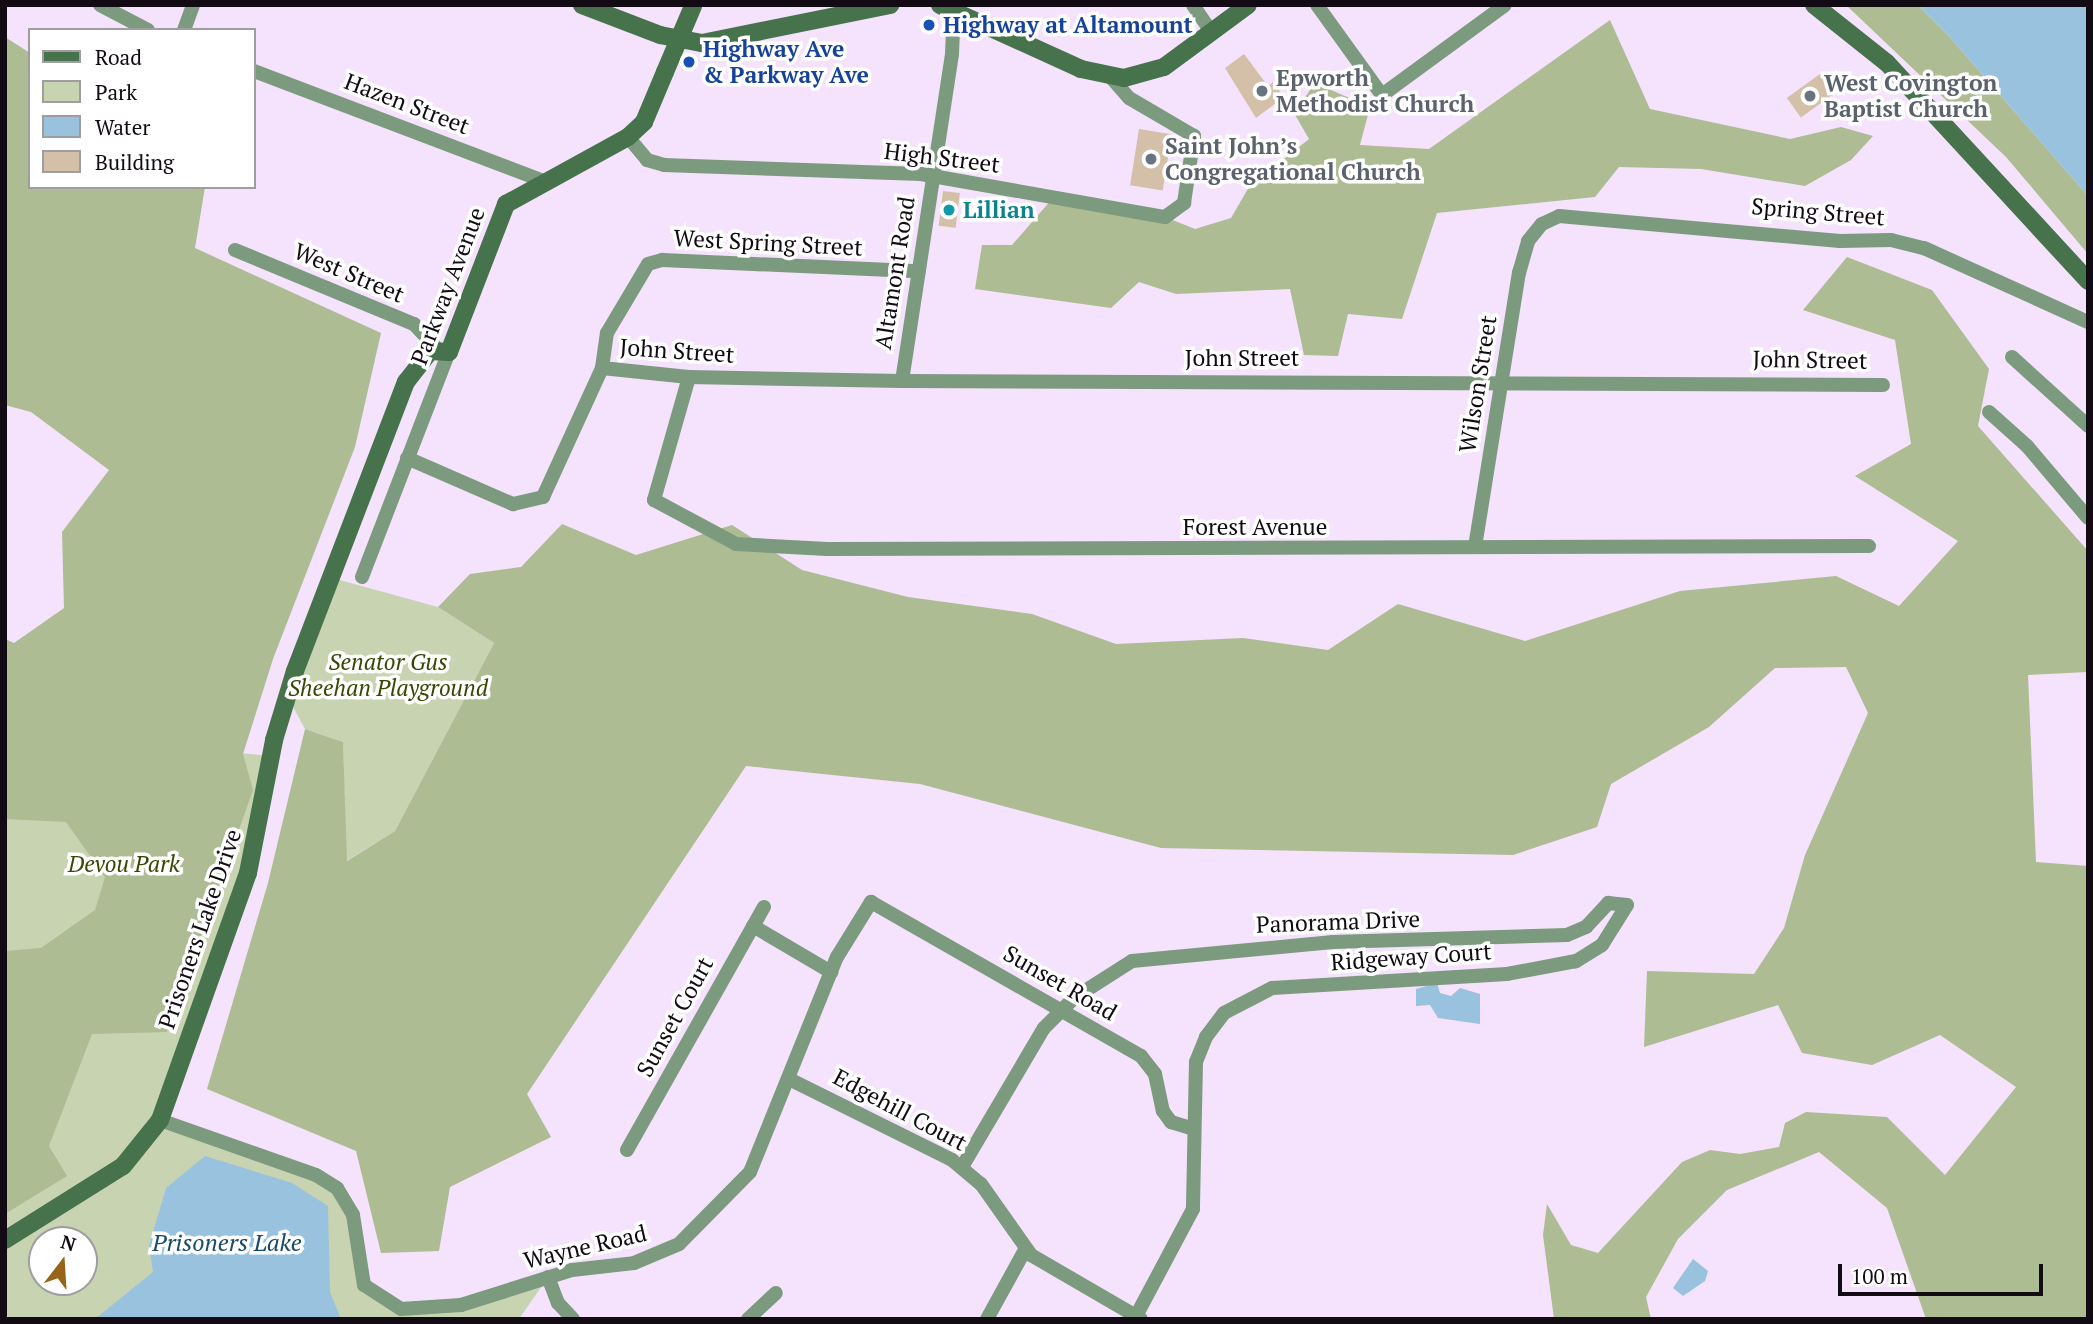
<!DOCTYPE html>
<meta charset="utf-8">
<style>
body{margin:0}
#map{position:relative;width:2093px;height:1324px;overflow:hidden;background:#f5e2fc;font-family:"PT Serif",serif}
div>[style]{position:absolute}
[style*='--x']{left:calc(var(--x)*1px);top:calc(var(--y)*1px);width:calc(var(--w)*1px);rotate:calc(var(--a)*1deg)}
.green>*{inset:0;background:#c8d3b2}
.forest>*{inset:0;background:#adbc92}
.water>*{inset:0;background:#98c2de}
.building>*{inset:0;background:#d4c0a8;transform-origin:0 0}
.street>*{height:14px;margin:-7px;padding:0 7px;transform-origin:7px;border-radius:7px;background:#7c9a7e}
.secondary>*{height:18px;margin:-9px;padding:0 9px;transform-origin:9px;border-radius:9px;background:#46734b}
.secondary-bridge>*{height:18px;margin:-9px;padding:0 9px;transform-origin:9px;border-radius:9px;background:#46734b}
.dots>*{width:19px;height:19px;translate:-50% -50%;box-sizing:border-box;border:4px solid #fff;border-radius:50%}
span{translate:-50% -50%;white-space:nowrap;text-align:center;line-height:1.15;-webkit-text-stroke:7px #fff;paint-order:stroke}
.transit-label{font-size:23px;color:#164399;font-weight:700}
.left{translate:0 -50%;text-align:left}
.worship-label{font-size:23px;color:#5b616d;font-weight:700}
.street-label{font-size:23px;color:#120b14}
.culture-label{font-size:23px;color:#0d838f;font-weight:700}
.park-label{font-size:23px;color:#384804;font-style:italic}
.water-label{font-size:24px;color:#194c68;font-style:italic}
.frame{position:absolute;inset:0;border:7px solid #120b14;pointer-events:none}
.legend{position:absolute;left:28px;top:28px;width:228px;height:161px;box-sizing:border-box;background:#fff;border:2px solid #a09da1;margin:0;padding:9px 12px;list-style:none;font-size:21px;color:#120b14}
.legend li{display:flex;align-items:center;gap:14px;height:35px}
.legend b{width:35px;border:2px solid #a09da1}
.north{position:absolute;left:28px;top:1226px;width:70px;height:70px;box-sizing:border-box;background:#fff;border:2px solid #a09da1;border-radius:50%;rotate:17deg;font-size:19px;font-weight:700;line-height:28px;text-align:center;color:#120b14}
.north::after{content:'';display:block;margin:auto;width:24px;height:32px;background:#98641a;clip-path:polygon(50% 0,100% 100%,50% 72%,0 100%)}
.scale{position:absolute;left:1838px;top:1264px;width:205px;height:32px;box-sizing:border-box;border:4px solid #120b14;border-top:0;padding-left:9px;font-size:21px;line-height:24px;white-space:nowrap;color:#120b14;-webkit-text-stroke:5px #fff;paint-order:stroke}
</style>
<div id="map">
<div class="green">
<i style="clip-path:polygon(336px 579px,438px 607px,494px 643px,395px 831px,346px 861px,343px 742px,305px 729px,292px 705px)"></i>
<i style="clip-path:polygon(evenodd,5px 733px,272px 756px,262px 823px,160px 1120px,316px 1175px,344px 1195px,364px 1285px,419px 1311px,548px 1277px,519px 1319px,5px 1319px,5px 733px,42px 1240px,84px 1240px,84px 1282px,42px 1282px,42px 1240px)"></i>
</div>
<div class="forest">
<i style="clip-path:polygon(1846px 5px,1918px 5px,1948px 35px,2088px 196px,2088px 254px,2006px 157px)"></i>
<i style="clip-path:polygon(1610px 20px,1650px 109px,1790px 139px,1841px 127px,1873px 136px,1851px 160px,1805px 186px,1701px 169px,1619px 167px,1595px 197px,1437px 213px,1402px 319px,1348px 314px,1338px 356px,1304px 355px,1290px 289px,1176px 294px,1139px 282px,1111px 308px,975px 289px,982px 245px,1012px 245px,1052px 199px,1165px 217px,1195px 229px,1231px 218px,1249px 187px,1309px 139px,1294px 113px,1315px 83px,1370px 107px,1360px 145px,1429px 149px)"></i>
<i style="clip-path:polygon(5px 37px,30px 53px,30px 187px,205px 187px,195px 248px,381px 333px,355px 447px,273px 659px,243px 754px,253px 790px,167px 1032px,92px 1034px,49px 1146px,67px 1176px,5px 1214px,5px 951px,41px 948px,95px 910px,105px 877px,66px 822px,5px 819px,5px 639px,14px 643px,64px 608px,62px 532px,109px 470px,31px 412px,5px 405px)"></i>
<i style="clip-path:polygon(1847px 257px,1932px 290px,1989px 369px,1978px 426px,2088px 551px,2088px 672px,2028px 675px,2036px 862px,2088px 866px,2088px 1319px,1926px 1319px,1887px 1208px,1819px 1152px,1727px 1190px,1678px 1239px,1646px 1297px,1651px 1319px,1554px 1319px,1543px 1235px,1547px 1204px,1571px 1245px,1598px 1253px,1682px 1162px,1710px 1150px,1740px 1154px,1779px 1147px,1785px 1123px,1806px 1112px,1887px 1117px,1945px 1175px,2016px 1087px,1940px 1035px,1872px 1065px,1802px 1053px,1778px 1005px,1644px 1047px,1647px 971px,1754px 974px,1784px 928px,1805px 855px,1868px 713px,1846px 667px,1775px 668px,1709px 727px,1611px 784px,1597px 827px,1513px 855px,1161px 848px,920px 784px,746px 766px,527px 1094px,551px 1137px,450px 1187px,439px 1251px,381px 1253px,356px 1151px,207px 1089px,268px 883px,305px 729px,343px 742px,347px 861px,395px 831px,494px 643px,438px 607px,470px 574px,521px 567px,562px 524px,636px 555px,732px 525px,802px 570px,908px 597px,1032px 614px,1116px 644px,1243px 638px,1328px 650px,1398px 604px,1525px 641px,1680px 591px,1836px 576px,1899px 606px,1958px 541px,1855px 476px,1911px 444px,1895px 340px,1803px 310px)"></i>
</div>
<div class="water">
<i style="clip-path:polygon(1918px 5px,2088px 5px,2088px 196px,1948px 35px)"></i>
<i style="clip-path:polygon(1437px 983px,1440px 993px,1451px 996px,1460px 988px,1480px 994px,1480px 1024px,1438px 1018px,1430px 1005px,1416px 1006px,1416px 989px)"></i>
<i style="clip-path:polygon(205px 1156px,292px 1183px,328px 1206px,330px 1292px,341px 1319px,95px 1319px,153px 1272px,149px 1246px,166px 1188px)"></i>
<i style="clip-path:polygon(1693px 1259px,1708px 1271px,1705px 1281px,1683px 1296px,1673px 1288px)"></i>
</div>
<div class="building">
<i style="clip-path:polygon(1244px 54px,1268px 86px,1273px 82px,1284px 97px,1256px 118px,1225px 68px)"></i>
<i style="left:1820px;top:74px;width:24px;height:41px;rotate:54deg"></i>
<i style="left:1139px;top:129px;width:33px;height:57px;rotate:9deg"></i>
<i style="left:943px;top:191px;width:17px;height:35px;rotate:7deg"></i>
</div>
<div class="street">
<i style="--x:100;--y:5;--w:54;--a:27.5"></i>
<i style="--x:1193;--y:5;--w:34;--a:56"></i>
<i style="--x:1317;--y:5;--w:111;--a:54.2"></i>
<i style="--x:1382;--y:95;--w:152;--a:-36.2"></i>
<i style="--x:184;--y:30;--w:27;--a:-70"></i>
<i style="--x:254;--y:71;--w:309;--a:20.8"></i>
<i style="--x:628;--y:137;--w:30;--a:50"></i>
<i style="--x:647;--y:160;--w:18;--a:16"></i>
<i style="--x:664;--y:165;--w:257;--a:2"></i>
<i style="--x:921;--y:174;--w:248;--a:10"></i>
<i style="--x:1165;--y:217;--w:24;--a:-36"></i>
<i style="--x:1184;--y:203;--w:68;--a:-81.5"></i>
<i style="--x:1194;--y:136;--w:75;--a:-149.7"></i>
<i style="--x:1129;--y:98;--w:29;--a:-131"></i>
<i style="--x:235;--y:250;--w:194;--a:22.5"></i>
<i style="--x:414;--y:324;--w:34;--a:47"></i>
<i style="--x:2012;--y:357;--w:103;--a:42.2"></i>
<i style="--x:602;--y:368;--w:87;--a:5.9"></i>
<i style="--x:689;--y:377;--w:213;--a:1.1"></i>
<i style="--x:902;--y:381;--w:981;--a:0.23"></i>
<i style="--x:689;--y:377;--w:128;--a:105.9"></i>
<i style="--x:654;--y:500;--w:93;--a:28.2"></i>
<i style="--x:736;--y:544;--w:91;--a:3.1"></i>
<i style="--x:827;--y:549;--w:1042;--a:-0.16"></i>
<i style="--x:902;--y:381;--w:331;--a:-81.3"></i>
<i style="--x:952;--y:54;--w:49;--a:-87.7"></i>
<i style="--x:1989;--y:412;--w:51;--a:41.8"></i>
<i style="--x:2027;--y:446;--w:94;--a:49.7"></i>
<i style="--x:407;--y:458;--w:116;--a:23.5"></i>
<i style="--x:513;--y:504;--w:31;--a:-13"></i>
<i style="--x:543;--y:497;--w:142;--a:-65.4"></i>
<i style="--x:602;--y:368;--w:35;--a:-82"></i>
<i style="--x:607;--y:333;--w:80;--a:-59.3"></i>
<i style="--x:648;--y:264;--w:15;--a:-16"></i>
<i style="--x:662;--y:260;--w:257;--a:2.5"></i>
<i style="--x:1475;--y:547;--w:278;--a:-80.9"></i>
<i style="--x:1519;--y:273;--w:33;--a:-74"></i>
<i style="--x:1528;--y:241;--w:22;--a:-51"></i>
<i style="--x:1542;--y:224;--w:19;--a:-25"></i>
<i style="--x:1559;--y:216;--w:282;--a:5.1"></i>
<i style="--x:1840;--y:241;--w:51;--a:-1.1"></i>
<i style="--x:1891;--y:240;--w:34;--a:14"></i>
<i style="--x:1924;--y:248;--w:180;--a:24.3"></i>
<i style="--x:362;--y:577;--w:241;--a:-68.9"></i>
<i style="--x:753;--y:926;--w:91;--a:30.5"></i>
<i style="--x:791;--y:1080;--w:180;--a:26.4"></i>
<i style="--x:952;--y:1160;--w:38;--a:40"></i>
<i style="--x:981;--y:1184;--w:87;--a:54.8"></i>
<i style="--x:1031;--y:1255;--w:127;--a:30.2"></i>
<i style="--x:160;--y:1120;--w:165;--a:19.4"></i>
<i style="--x:316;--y:1175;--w:25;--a:32"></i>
<i style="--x:337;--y:1188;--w:31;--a:59"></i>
<i style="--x:353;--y:1215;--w:71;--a:81.1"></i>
<i style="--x:364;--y:1285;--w:44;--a:33"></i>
<i style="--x:401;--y:1309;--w:60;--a:-3.8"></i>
<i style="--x:461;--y:1305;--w:116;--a:-17.5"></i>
<i style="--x:572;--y:1270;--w:62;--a:-6.4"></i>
<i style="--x:634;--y:1263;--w:49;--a:-22.9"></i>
<i style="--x:679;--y:1244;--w:101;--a:-45.4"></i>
<i style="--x:750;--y:1172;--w:232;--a:-68"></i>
<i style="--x:837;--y:957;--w:65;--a:-58.3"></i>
<i style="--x:871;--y:902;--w:311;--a:29.7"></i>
<i style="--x:1141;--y:1056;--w:23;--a:52"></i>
<i style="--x:1155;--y:1074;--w:38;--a:78"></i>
<i style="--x:1163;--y:1111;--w:14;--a:54"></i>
<i style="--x:1171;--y:1122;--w:24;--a:17"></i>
<i style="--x:627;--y:1150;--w:279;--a:-60.6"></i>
<i style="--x:962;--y:1167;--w:161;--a:-59.5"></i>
<i style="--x:1044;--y:1028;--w:42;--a:-45"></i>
<i style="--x:1074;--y:998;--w:69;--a:-32.5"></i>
<i style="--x:1132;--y:961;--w:202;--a:-5.4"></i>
<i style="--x:1333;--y:942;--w:234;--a:-1.7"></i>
<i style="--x:1567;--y:935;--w:21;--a:-23"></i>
<i style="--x:1586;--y:927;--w:33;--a:-47"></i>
<i style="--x:1608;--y:903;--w:19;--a:6"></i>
<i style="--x:1627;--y:905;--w:47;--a:122"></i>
<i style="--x:1602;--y:945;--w:31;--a:148"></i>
<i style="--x:1576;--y:961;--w:70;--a:169.3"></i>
<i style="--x:1507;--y:974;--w:235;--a:176.6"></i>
<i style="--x:1272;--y:988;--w:54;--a:152.5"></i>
<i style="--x:1224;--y:1013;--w:30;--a:127"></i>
<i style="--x:1206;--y:1037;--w:27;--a:112"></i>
<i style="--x:1196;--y:1062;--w:147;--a:91.2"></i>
<i style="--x:1193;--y:1209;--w:121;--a:118"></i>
<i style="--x:548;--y:1277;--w:28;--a:69"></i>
<i style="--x:558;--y:1303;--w:22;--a:47"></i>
<i style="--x:748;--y:1319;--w:38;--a:-43"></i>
<i style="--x:987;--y:1319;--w:79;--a:-61.2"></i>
</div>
<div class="secondary">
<i style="--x:582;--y:5;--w:84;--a:21"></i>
<i style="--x:660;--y:35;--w:43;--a:10.8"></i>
<i style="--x:702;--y:43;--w:192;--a:-11.4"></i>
<i style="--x:940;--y:5;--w:155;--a:24.4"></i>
<i style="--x:1081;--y:69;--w:44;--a:11.8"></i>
<i style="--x:1124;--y:78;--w:41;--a:-15.4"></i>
<i style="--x:1164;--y:67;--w:104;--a:-36.4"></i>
<i style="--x:1814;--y:5;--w:93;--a:38.5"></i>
<i style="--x:1887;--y:63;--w:297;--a:47.3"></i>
<i style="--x:5;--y:1240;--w:139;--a:-32.1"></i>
<i style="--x:123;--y:1166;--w:59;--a:-51.2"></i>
<i style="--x:160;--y:1120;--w:262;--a:-70.4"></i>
<i style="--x:248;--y:873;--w:136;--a:-78.9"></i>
<i style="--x:274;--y:740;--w:72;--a:-73.1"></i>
<i style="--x:295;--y:671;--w:310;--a:-69"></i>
<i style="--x:406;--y:382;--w:39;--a:-52"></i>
<i style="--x:430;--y:351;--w:19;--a:3"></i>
<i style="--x:449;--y:352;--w:159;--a:-68.9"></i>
<i style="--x:506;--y:204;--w:139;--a:-28.8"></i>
<i style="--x:628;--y:137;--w:22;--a:-43"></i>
<i style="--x:644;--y:122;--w:54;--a:-67.2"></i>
</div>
<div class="secondary-bridge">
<i style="--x:665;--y:72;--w:72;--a:-67"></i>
</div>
<div class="dots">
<i style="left:929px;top:25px;background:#1a4fb4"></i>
<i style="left:689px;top:62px;background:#1a4fb4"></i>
<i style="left:1262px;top:91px;background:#6b7280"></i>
<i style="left:1810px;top:96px;background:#6b7280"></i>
<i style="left:1151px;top:159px;background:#6b7280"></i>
<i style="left:949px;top:210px;background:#0f9aa8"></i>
</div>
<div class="transit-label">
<span class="left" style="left:943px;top:25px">Highway at Altamount</span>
<span class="left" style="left:703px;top:62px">Highway Ave<br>&amp; Parkway Ave</span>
</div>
<div class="worship-label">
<span class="left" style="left:1276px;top:91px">Epworth<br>Methodist Church</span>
<span class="left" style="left:1824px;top:96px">West Covington<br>Baptist Church</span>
<span class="left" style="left:1165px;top:159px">Saint John’s<br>Congregational Church</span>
</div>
<div class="street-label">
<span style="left:407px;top:104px;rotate:21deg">Hazen Street</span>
<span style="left:942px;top:158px;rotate:7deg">High Street</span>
<span style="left:1818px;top:212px;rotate:5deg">Spring Street</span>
<span style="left:768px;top:243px;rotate:3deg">West Spring Street</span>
<span style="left:349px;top:273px;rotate:23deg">West Street</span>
<span style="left:895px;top:273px;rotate:-81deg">Altamont Road</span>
<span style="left:448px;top:286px;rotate:-69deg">Parkway Avenue</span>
<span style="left:677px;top:351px;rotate:4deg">John Street</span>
<span style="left:1242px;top:358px">John Street</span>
<span style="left:1810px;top:360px;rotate:1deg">John Street</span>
<span style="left:1478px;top:384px;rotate:-81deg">Wilson Street</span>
<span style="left:1255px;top:527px">Forest Avenue</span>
<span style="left:1338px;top:922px;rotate:-2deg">Panorama Drive</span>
<span style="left:200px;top:929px;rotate:-71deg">Prisoners Lake Drive</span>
<span style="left:1411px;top:957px;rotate:-4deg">Ridgeway Court</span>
<span style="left:1060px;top:983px;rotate:30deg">Sunset Road</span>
<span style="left:675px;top:1017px;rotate:-61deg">Sunset Court</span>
<span style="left:900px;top:1110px;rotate:28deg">Edgehill Court</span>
<span style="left:585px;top:1247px;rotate:-13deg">Wayne Road</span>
</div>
<div class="culture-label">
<span class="left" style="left:963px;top:210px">Lillian</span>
</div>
<div class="park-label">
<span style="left:388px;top:675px">Senator Gus<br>Sheehan Playground</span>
<span style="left:124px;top:864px">Devou Park</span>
</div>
<div class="water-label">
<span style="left:227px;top:1243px">Prisoners Lake</span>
</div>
<div class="frame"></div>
<ul class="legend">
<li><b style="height:9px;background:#46734b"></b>Road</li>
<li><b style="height:19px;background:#c8d3b2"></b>Park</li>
<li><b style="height:19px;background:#98c2de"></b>Water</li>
<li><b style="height:19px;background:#d4c0a8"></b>Building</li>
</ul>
<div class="north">N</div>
<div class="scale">100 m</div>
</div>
